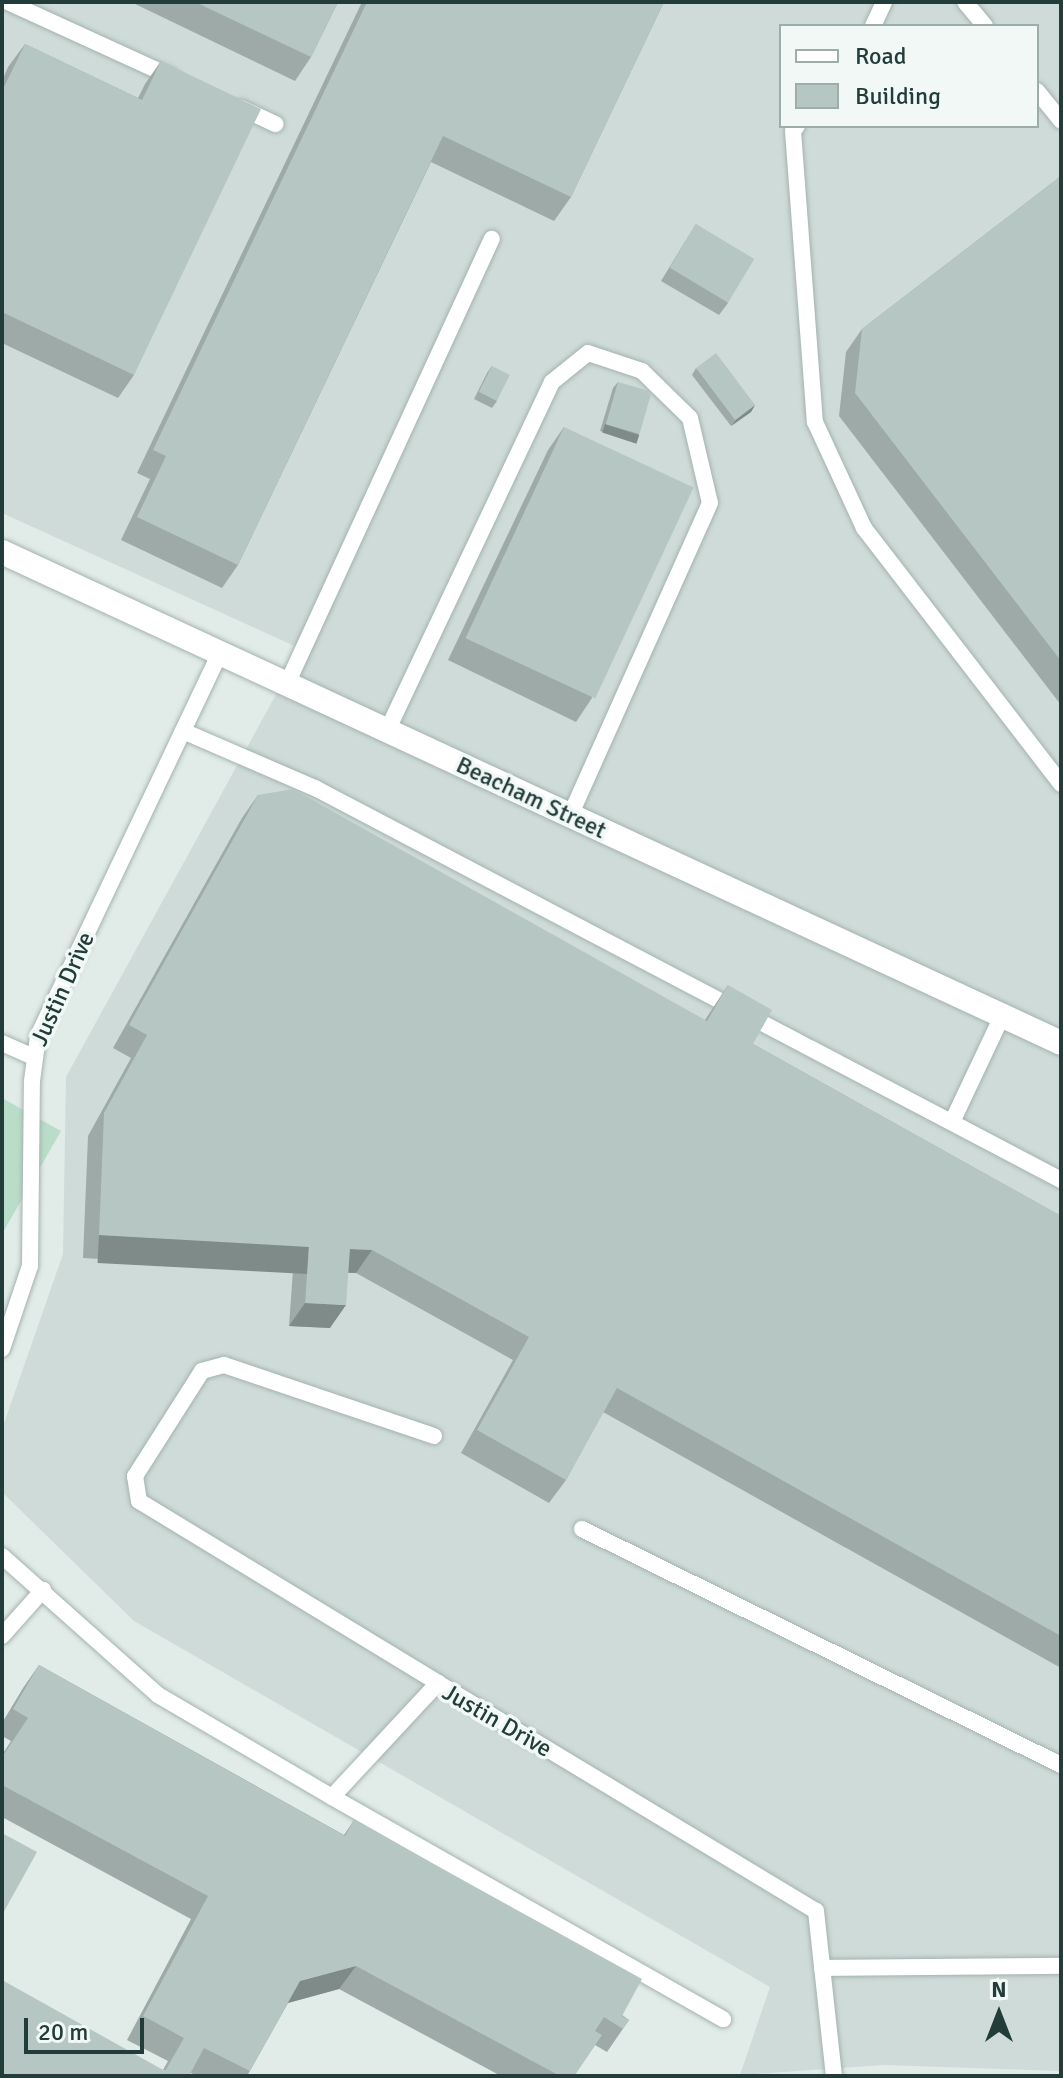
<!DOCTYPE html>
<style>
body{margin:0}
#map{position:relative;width:1063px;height:2078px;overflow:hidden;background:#e1ebe8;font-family:Signika,sans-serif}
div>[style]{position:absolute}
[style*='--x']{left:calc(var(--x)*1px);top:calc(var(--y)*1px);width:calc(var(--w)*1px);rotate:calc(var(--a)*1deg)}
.built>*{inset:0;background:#cfdbd8}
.green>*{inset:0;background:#b9ddc9}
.roads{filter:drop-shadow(0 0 2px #a4b3b0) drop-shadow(0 0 2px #a4b3b0)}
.service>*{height:16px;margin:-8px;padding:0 8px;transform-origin:8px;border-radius:8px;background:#fff}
.secondary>*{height:24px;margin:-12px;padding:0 12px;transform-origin:12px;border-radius:12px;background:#fff}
.wall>*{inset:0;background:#9daaa7}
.shaded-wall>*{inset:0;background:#7f8b88;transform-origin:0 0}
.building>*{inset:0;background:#b6c6c2;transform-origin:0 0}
span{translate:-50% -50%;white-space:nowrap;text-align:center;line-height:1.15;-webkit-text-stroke:7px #f1f8f6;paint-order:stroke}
.street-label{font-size:24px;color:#213c39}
.frame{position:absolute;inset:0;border:4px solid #213c39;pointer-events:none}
.legend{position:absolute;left:779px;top:24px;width:260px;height:104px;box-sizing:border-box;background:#f1f8f6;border:2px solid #9eadaa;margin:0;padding:10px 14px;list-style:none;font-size:24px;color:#213c39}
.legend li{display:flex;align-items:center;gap:16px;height:40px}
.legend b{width:40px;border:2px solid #9eadaa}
.north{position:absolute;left:959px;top:1974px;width:80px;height:80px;-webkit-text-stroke:6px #f1f8f6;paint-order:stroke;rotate:0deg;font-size:22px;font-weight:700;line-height:32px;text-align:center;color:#213c39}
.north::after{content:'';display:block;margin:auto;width:28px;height:36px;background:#213c39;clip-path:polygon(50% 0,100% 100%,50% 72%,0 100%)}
.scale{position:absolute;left:24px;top:2018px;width:120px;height:36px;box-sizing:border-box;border:4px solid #213c39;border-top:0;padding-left:10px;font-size:24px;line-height:28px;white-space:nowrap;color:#213c39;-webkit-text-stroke:6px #f1f8f6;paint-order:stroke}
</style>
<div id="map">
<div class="built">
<i style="clip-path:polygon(evenodd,2px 2px,1061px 2px,1061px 2071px,883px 2065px,740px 2075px,770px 1987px,134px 1621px,2px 1492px,2px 1429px,63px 1254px,66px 1077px,301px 649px,2px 513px,2px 2px,781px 26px,1037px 26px,1037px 126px,781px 126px,781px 26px)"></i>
</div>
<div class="green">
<i style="clip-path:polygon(2px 1098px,61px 1131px,2px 1234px)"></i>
</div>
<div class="roads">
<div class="service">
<i style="--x:8;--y:2;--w:180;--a:24.6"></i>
<i style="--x:965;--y:2;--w:31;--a:50"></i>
<i style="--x:873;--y:26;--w:26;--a:-65"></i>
<i style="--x:1037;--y:91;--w:38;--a:51"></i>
<i style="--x:241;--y:108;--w:38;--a:25"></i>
<i style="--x:797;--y:126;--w:6;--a:129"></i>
<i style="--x:793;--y:131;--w:292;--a:85.7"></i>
<i style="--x:815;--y:422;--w:117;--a:65.2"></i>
<i style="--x:864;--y:528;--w:323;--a:52.4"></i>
<i style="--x:287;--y:684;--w:490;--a:-65.3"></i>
<i style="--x:183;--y:731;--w:144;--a:23.4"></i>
<i style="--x:315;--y:788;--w:843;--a:27.72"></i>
<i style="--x:387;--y:731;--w:386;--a:-64.7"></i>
<i style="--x:552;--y:382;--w:46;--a:-38.9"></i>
<i style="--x:588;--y:353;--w:57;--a:18.4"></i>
<i style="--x:642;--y:371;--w:67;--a:44.4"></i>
<i style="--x:690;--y:418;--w:87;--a:76.8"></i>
<i style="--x:710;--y:503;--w:343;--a:114.1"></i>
<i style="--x:2;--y:1043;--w:34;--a:24"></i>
<i style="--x:952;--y:1122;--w:117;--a:-64.7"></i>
<i style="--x:2;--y:1349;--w:88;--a:-71.4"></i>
<i style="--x:30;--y:1266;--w:185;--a:-89.4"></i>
<i style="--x:32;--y:1081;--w:45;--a:-82.4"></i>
<i style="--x:38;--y:1036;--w:424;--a:-64.6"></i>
<i style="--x:434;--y:1436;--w:222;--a:-161.3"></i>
<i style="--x:224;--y:1365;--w:23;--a:165"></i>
<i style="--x:202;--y:1371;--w:125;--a:122.5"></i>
<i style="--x:135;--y:1476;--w:25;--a:81"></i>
<i style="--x:139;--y:1501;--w:350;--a:31.3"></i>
<i style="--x:582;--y:1529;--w:534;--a:26.23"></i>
<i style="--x:2;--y:1556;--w:209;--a:41.7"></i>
<i style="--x:158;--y:1695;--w:202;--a:30.4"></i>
<i style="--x:332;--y:1797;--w:156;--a:-47.1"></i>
<i style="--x:438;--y:1683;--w:441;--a:31.1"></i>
<i style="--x:816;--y:1911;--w:166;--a:83.8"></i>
<i style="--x:2;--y:1636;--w:62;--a:-48.3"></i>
<i style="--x:332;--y:1797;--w:450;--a:29.6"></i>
<i style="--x:822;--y:1968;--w:239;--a:-0.5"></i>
</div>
<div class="secondary">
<i style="--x:2;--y:552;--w:1167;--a:24.87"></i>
</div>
</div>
<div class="wall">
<i style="clip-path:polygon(131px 2px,338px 2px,311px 57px,295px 81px)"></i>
<i style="clip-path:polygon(362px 2px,664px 2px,571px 197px,554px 221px,431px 162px,238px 565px,222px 588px,121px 540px,150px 479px,137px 473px)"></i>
<i style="clip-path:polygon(25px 44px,138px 98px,145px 84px,161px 61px,134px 375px,118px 398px,2px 343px,2px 81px,8px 67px)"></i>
<i style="clip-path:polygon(1061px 176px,1061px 705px,839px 416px,846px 352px,862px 329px)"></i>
<i style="clip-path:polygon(696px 224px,728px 303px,719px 315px,661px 281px)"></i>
<i style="clip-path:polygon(492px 366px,497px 401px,492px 408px,474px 399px,487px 373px)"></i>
<i style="clip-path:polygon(696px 368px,755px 405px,751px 412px,731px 426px,692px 375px)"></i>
<i style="clip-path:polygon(618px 382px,639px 435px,634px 442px,600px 431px,613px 388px)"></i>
<i style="clip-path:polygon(564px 427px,592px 698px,576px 722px,448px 660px,548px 450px)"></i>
<i style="clip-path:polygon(258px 795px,705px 1020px,728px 985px,753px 1044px,1061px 1216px,1061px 1668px,603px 1412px,566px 1480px,549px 1503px,461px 1453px,513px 1360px,356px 1273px,348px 1273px,330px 1328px,289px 1326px,293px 1270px,83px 1258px,88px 1136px,131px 1058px,113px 1048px,242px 818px)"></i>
<i style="clip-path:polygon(39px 1665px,344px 1835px,354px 1820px,629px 2020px,607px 2052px,595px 2045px,574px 2076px,501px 2076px,339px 1989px,288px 2003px,247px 2076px,197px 2076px,191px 2073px,189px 2076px,163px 2070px,168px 2061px,127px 2040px,191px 1919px,2px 1817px,2px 1755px,11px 1741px,2px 1736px,2px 1723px,23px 1688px)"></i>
</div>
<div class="shaded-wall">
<i style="clip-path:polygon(755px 405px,751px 412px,731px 426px,736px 420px)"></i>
<i style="left:605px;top:424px;width:36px;height:9px;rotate:18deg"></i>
<i style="left:99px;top:1235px;width:210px;height:28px;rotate:3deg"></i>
<i style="clip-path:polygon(350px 1249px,372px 1250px,356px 1273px,334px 1272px)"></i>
<i style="clip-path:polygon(305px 1303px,346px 1305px,330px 1328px,289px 1326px)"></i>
<i style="clip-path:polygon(356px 1966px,339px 1989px,284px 2004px,300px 1981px)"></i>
</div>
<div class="building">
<i style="clip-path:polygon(195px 2px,338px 2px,311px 57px)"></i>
<i style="clip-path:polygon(367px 2px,664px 2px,571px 197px,443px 136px,238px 565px,137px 517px,166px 456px,153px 450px)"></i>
<i style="clip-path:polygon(25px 44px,142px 100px,161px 61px,261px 109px,134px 375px,2px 312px,2px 91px)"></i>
<i style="clip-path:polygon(1061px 176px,1061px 661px,855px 393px,862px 329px)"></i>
<i style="left:696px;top:224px;width:68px;height:51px;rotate:31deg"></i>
<i style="left:716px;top:353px;width:65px;height:25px;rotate:53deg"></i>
<i style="left:492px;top:366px;width:20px;height:29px;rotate:27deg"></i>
<i style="left:618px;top:382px;width:35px;height:44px;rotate:16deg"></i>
<i style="left:564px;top:427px;width:143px;height:233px;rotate:25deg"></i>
<i style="clip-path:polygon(293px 789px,707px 1021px,728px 985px,772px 1010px,753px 1044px,1061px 1216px,1061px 1636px,617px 1388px,566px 1480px,477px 1430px,529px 1337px,372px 1250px,350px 1249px,346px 1305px,305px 1303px,309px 1247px,99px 1235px,104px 1113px,147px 1035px,129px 1025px,258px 795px)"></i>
<i style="clip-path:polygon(39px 1665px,345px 1836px,354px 1820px,642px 1979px,622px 2016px,629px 2020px,623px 2029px,604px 2017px,595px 2031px,602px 2035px,574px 2076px,560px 2076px,356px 1966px,300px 1981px,250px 2071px,204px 2048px,189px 2076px,2px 2076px,2px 1980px,165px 2071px,184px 2038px,143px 2016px,208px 1896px,2px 1785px,2px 1757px,28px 1718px,13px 1709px)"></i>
<i style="clip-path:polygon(2px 1833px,37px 1852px,2px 1915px)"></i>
</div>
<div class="street-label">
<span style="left:531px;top:798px;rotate:25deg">Beacham Street</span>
<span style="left:63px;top:989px;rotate:-66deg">Justin Drive</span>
<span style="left:497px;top:1721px;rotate:30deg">Justin Drive</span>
</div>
<div class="frame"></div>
<ul class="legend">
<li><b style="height:10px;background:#fff"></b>Road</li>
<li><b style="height:22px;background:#b6c6c2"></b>Building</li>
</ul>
<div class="north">N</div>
<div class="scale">20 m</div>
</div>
